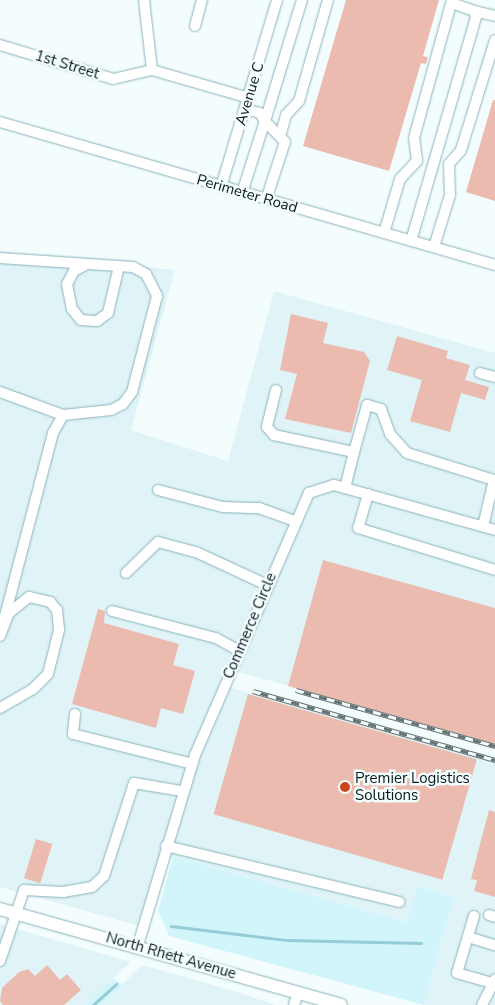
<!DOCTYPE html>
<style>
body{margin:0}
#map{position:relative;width:495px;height:1005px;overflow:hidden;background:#f4fdfe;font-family:"Nunito Sans",sans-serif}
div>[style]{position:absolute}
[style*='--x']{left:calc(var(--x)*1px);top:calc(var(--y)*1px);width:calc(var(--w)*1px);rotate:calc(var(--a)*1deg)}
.built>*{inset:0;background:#e0f4f8}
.green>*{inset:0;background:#d1f5fb}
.stream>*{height:2.5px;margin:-1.25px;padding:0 1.25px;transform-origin:1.25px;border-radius:1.25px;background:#96ccd5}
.building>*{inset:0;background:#eabbae;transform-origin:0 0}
.roads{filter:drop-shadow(0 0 1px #8ab3ba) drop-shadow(0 0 1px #8ab3ba)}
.minor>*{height:10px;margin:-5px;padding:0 5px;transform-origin:5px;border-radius:5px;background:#fff}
.major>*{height:12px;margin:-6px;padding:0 6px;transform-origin:6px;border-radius:6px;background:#fff}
.rail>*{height:4.5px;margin-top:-2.25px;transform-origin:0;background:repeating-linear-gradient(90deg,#f4fdfe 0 8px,#677576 0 16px);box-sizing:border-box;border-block:1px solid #677576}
.dots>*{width:14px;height:14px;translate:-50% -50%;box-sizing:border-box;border:2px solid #f4fdfe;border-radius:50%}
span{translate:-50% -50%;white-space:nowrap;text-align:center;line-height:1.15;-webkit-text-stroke:5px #f4fdfe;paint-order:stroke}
.street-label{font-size:15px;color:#09191b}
.poi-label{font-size:15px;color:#09191b}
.left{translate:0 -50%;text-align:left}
</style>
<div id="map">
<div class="built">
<i style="clip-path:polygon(0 252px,175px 270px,131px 430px,228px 461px,274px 291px,495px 353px,495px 743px,231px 670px,225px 686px,495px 763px,495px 1005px,424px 1005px,454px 897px,419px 886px,408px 922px,164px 855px,143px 927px,0 887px)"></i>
<i style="clip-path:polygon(0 924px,131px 962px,84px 1005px,0 1005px)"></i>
<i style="clip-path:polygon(142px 965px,237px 992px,276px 1005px,101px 1005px)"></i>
</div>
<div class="green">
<i style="clip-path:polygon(173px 857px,407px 922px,418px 886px,454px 897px,424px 1005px,169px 936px,158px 911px)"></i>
<i style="clip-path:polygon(113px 978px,123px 985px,101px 1005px,84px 1005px)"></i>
</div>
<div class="stream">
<i style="--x:171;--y:926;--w:117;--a:6.9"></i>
<i style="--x:287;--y:940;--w:134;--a:1.3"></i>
<i style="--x:93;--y:1005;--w:31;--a:-42"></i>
</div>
<div class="building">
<i style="clip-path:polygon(346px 0,439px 0,423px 56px,428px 57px,426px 64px,421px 63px,389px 171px,303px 146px)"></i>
<i style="clip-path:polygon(493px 100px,495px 100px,495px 201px,466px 192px)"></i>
<i style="clip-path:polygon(291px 314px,328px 323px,323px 343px,364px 352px,370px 361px,351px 433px,285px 419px,297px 374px,280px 370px)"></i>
<i style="clip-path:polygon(397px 336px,448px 351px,446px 358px,470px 365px,465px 380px,489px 387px,485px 400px,461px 393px,450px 432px,410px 421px,422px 380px,387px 370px)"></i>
<i style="clip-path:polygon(323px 560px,495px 608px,495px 744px,288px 686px)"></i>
<i style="clip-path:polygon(98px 609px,105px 611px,104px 623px,179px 644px,173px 665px,195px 671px,183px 714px,161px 708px,156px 728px,72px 704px)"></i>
<i style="left:248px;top:694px;width:238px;height:125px;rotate:16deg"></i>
<i style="clip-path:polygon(489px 810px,495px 812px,495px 897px,474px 891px,477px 880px,471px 879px)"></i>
<i style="left:36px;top:839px;width:17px;height:41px;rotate:17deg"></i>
<i style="clip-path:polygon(47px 965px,60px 980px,67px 974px,81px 990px,64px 1005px,3px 1005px,0 1001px,2px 988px,19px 972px,28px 969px,35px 976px)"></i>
</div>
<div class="roads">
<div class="minor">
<i style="--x:144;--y:0;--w:70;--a:83.5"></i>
<i style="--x:474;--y:11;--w:22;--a:13"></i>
<i style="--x:195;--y:26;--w:27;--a:-75"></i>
<i style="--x:0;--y:45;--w:118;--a:16.7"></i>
<i style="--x:113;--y:79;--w:40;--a:-13"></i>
<i style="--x:152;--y:70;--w:101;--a:16.1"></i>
<i style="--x:0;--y:122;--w:515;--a:16.11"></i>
<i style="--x:281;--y:133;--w:19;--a:-74"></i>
<i style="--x:286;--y:115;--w:19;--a:-47"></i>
<i style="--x:299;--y:101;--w:105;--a:-74"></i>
<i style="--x:221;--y:187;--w:195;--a:-73.3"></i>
<i style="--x:242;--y:193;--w:76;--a:-72.3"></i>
<i style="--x:265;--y:121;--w:9;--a:-122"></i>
<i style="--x:260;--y:113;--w:16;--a:-165"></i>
<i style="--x:266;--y:200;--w:61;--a:-71.9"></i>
<i style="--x:285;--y:142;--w:29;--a:-134"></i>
<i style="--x:265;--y:121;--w:127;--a:-73"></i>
<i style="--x:384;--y:233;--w:56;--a:-73.5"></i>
<i style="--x:400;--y:179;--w:25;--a:-47"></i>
<i style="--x:417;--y:161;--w:23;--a:-97"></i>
<i style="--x:414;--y:138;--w:143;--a:-74.6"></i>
<i style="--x:411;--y:241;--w:233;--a:-73.8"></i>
<i style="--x:476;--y:17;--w:6;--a:-108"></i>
<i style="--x:474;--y:11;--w:23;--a:-160"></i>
<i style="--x:434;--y:247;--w:54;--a:-72.9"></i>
<i style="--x:450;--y:195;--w:31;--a:-92"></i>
<i style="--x:449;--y:164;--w:18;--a:-49"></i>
<i style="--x:461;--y:150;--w:115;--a:-72.8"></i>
<i style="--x:0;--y:258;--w:133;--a:3.9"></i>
<i style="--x:133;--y:267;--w:15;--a:28"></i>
<i style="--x:146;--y:274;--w:25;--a:63"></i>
<i style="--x:157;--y:296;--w:99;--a:104.6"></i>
<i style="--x:132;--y:392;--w:15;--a:127"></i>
<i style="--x:123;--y:404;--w:13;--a:153"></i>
<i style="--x:111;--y:410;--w:48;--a:174.1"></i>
<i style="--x:63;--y:415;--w:21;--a:119"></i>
<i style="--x:53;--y:433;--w:201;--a:104.7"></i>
<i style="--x:87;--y:264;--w:15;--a:152"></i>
<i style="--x:74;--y:271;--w:15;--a:118"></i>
<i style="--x:67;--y:284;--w:25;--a:79"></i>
<i style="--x:72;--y:309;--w:14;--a:51"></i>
<i style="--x:81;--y:320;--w:16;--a:4"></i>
<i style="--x:97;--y:321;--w:14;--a:-36"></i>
<i style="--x:108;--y:313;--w:48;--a:-76.8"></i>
<i style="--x:480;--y:373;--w:16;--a:15"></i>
<i style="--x:276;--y:390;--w:38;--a:104"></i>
<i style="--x:267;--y:427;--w:11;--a:49"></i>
<i style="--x:274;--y:435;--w:82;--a:12"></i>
<i style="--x:354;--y:452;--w:37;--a:104"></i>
<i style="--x:0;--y:392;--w:67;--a:20.1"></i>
<i style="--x:354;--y:452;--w:49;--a:-74.5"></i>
<i style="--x:367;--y:405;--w:15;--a:16"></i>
<i style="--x:381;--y:409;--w:27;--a:70"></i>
<i style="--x:390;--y:434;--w:25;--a:48"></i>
<i style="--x:407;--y:453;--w:91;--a:17.2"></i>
<i style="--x:494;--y:480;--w:47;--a:103.4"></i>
<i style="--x:158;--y:490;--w:67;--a:14.7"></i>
<i style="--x:223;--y:507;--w:36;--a:2"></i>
<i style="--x:259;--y:508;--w:37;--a:20"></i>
<i style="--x:368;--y:494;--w:35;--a:106"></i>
<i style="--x:358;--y:528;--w:143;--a:17"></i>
<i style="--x:126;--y:573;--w:45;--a:-44.1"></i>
<i style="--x:158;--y:542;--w:39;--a:15"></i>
<i style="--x:196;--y:552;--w:78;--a:24.9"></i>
<i style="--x:112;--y:611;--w:107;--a:14.6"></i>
<i style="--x:216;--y:638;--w:26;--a:29"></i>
<i style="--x:0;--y:636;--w:25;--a:-69"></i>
<i style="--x:9;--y:613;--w:26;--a:-39"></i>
<i style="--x:29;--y:597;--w:22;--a:13"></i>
<i style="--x:50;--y:602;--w:11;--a:49"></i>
<i style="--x:57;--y:610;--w:20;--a:84"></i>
<i style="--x:59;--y:630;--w:45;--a:104"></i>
<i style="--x:48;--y:674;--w:21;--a:135"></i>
<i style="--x:33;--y:689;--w:38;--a:150"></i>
<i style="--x:75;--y:714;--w:20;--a:96"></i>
<i style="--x:73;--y:734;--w:123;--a:14.1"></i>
<i style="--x:166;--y:846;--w:240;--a:13.5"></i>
<i style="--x:489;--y:915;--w:6;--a:18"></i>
<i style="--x:474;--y:916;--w:59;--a:106.6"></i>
<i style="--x:457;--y:973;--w:36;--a:16"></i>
<i style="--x:468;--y:937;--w:28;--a:17"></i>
<i style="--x:138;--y:945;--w:198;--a:-73.3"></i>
<i style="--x:195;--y:755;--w:286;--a:-66.5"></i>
<i style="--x:309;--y:493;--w:26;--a:-18"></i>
<i style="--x:334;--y:485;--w:167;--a:15.6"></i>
<i style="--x:0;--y:961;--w:75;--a:-71.3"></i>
<i style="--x:24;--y:890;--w:39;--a:3"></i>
<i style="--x:63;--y:892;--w:29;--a:-10"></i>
<i style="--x:92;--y:887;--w:16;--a:-43"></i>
<i style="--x:104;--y:876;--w:98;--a:-72.1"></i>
<i style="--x:134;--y:783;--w:49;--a:9.5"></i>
<i style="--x:294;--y:1005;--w:13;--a:-72"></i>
<i style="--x:482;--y:1005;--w:29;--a:-63"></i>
</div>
<div class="major">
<i style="--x:0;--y:909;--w:354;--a:15.7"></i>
</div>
</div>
<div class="rail">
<i style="--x:296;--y:690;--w:207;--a:15.7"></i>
<i style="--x:253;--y:691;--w:252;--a:15.9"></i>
</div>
<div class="dots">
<i style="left:345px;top:787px;background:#cc431c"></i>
</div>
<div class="street-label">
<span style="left:67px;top:65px;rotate:17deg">1st Street</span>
<span style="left:250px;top:94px;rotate:-73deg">Avenue C</span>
<span style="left:247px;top:194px;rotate:16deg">Perimeter Road</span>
<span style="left:250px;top:626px;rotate:-67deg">Commerce Circle</span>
<span style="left:171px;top:956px;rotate:16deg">North Rhett Avenue</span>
</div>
<div class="poi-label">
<span class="left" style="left:355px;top:787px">Premier Logistics<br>Solutions</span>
</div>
</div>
